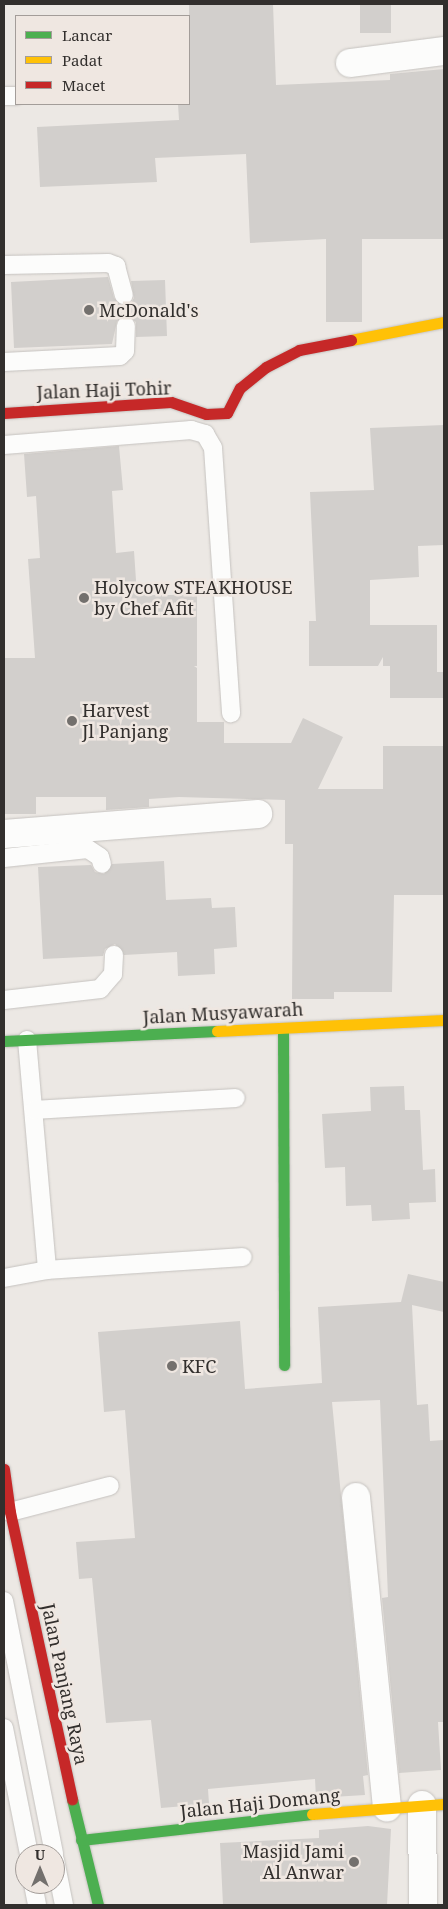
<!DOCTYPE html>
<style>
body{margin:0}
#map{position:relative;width:448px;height:1909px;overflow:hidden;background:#ece8e4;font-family:"Noto Serif",serif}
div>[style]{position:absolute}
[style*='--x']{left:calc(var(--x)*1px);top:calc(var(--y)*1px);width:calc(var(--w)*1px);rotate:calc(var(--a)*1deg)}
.building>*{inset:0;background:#d2cfcc;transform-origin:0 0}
.roads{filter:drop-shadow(0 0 1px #c5c2bf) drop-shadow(0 0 1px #c5c2bf)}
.lane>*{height:18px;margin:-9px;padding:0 9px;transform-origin:9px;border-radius:9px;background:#fcfcfb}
.street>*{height:28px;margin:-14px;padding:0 14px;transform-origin:14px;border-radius:14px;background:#fcfcfb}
.fast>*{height:11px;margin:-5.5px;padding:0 5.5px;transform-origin:5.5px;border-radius:5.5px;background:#4caf50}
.slow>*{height:11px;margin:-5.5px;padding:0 5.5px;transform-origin:5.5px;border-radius:5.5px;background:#ffc107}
.jam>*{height:11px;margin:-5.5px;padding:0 5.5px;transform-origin:5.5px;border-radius:5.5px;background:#c62828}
.dots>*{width:14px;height:14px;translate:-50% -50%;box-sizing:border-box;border:2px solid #efe7e1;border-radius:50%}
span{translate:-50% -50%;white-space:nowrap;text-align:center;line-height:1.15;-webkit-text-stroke:5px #efe7e1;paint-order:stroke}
.poi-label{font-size:18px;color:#322f2d}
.left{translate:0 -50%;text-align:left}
.right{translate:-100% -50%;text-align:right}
.street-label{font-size:18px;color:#322f2d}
.frame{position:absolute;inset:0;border:5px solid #322f2d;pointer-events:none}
.legend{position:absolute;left:15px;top:15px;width:175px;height:90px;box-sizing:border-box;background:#efe7e1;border:1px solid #a39d99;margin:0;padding:6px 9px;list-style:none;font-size:15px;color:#322f2d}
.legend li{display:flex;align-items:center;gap:10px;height:25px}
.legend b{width:25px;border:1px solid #a39d99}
.north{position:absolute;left:15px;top:1844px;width:50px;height:50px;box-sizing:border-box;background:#efe7e1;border:1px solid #a39d99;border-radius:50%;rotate:0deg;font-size:14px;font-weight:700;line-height:20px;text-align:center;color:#322f2d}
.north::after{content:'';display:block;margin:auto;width:18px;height:22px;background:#73706d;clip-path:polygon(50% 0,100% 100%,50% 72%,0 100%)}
</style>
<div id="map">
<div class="building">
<i style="clip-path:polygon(189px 4px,273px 4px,276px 85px,390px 80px,390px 74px,444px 69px,444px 239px,362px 239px,362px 322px,326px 322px,326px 239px,250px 243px,246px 154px,155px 158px,157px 182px,40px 187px,37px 127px,179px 120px,178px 104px,189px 104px)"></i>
<i style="left:360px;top:4px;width:31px;height:29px"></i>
<i style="clip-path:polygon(108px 277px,114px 298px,122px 305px,131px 303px,134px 298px,131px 281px,165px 280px,167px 336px,136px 337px,136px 322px,126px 315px,117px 321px,112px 344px,14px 348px,11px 282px)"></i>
<i style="clip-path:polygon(444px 425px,444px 545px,418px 546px,419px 577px,370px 580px,370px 625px,437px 625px,437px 672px,444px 672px,444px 698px,390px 698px,390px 666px,383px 666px,383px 657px,378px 666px,309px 666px,309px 621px,316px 621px,310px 492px,374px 490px,370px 428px)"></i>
<i style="clip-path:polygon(119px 446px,123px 490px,112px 491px,116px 553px,134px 551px,137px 595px,197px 595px,197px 666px,194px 666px,197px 668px,197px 722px,224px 722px,224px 743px,291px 743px,303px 718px,343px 737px,318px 789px,383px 789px,383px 746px,444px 746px,444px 895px,394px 895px,392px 992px,334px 992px,334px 999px,292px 999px,293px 844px,285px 844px,285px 800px,179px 797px,149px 799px,149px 807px,106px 810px,106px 797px,36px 797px,36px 814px,4px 814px,4px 658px,35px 658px,28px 559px,40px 558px,36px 496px,27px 497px,24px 454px)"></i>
<i style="clip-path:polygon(164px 861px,166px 900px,211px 898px,212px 908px,235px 907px,237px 947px,214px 949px,215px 974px,178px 976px,177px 952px,124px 955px,115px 944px,105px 949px,103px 956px,43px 959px,38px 867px,91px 865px,95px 872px,104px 874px,112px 864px)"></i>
<i style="clip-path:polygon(404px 1086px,405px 1110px,420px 1110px,423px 1170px,435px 1169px,436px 1202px,409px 1203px,410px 1219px,372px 1221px,371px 1205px,346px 1206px,345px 1167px,325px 1168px,322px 1114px,371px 1111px,370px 1087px)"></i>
<i style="clip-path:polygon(408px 1274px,444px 1282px,444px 1312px,412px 1305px,417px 1405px,428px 1404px,430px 1441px,443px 1440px,444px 1453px,444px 1722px,438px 1722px,441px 1770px,399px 1773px,382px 1598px,388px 1597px,380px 1400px,332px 1402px,368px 1775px,363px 1776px,365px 1795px,316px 1798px,315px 1779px,208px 1789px,209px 1804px,161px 1808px,151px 1720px,106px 1723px,92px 1578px,79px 1579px,76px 1542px,135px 1538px,125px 1410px,104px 1412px,98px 1332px,240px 1321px,245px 1389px,322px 1383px,318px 1307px,401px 1302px)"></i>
<i style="clip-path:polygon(368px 1826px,391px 1829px,387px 1905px,223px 1905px,220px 1843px,319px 1838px,319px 1830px)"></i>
</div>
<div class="roads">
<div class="lane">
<i style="--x:4;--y:96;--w:12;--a:0"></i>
<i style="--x:4;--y:265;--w:104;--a:-1.1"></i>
<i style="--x:108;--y:263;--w:9;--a:21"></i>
<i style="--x:116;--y:266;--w:30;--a:75"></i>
<i style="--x:4;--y:362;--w:116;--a:-3"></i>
<i style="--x:120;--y:356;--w:7;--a:-45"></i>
<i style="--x:125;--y:351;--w:25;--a:-88"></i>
<i style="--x:4;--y:445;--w:188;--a:-4.6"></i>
<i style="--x:191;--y:430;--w:15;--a:16"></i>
<i style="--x:205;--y:434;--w:16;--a:60"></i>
<i style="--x:213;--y:448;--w:266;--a:86.1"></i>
<i style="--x:4;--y:858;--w:84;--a:-6.1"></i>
<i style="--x:88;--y:849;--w:14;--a:34"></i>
<i style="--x:100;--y:857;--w:7;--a:74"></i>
<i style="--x:4;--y:1000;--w:97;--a:-6.5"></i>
<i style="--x:100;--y:989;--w:20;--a:-49"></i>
<i style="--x:113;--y:974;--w:19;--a:-87"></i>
<i style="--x:27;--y:1040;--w:231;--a:85"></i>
<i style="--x:34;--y:1110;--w:202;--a:-3.4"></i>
<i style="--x:4;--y:1278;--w:44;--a:-10.5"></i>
<i style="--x:47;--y:1270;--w:196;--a:-3.8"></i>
<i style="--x:10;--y:1512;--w:103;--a:-14.6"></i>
<i style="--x:4;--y:1601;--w:258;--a:78.8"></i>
<i style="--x:4;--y:1728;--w:128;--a:78.8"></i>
<i style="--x:55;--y:1860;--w:46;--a:78.7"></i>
<i style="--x:33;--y:1884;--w:21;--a:79"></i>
</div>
<div class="street">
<i style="--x:350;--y:63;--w:95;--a:-7.3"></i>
<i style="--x:4;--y:834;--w:255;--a:-4.5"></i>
<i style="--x:356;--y:1497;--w:312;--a:84.3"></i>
<i style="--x:422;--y:1805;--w:100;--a:89.4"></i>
</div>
<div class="fast">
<i style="--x:283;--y:1028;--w:337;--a:89.8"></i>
<i style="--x:4;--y:1041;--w:213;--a:-2.7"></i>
<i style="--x:72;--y:1799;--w:109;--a:76.2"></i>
<i style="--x:81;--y:1840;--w:232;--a:-6.4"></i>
</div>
<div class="slow">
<i style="--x:351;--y:340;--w:95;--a:-11"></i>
<i style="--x:217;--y:1031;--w:227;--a:-2.8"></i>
<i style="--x:312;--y:1814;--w:132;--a:-4.3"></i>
</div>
<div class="jam">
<i style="--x:4;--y:413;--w:167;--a:-3.8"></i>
<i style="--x:171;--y:402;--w:37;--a:19"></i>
<i style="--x:206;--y:414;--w:21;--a:-3"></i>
<i style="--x:227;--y:413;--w:28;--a:-63"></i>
<i style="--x:240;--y:388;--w:33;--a:-39"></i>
<i style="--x:266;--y:367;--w:37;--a:-27"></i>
<i style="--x:299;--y:350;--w:53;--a:-10.9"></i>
<i style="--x:4;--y:1469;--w:43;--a:82.1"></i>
<i style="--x:10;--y:1512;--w:294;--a:77.8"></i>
</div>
</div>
<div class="dots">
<i style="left:89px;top:310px;background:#73706d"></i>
<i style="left:84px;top:598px;background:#73706d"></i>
<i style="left:72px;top:721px;background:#73706d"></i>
<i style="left:172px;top:1366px;background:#73706d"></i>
<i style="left:354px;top:1862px;background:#73706d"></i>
</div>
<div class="poi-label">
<span class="left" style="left:99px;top:310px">McDonald's</span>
<span class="left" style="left:94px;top:598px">Holycow STEAKHOUSE<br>by Chef Afit</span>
<span class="left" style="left:82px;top:721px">Harvest<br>Jl Panjang</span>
<span class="left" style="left:182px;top:1366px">KFC</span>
<span class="right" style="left:344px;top:1862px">Masjid Jami<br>Al Anwar</span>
</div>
<div class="street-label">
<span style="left:104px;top:390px;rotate:-2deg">Jalan Haji Tohir</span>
<span style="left:223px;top:1013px;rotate:-3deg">Jalan Musyawarah</span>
<span style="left:65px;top:1684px;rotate:78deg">Jalan Panjang Raya</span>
<span style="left:260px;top:1803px;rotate:-6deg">Jalan Haji Domang</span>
</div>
<div class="frame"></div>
<ul class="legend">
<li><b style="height:6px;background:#4caf50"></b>Lancar</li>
<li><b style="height:6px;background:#ffc107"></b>Padat</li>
<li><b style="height:6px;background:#c62828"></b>Macet</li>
</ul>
<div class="north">U</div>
</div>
